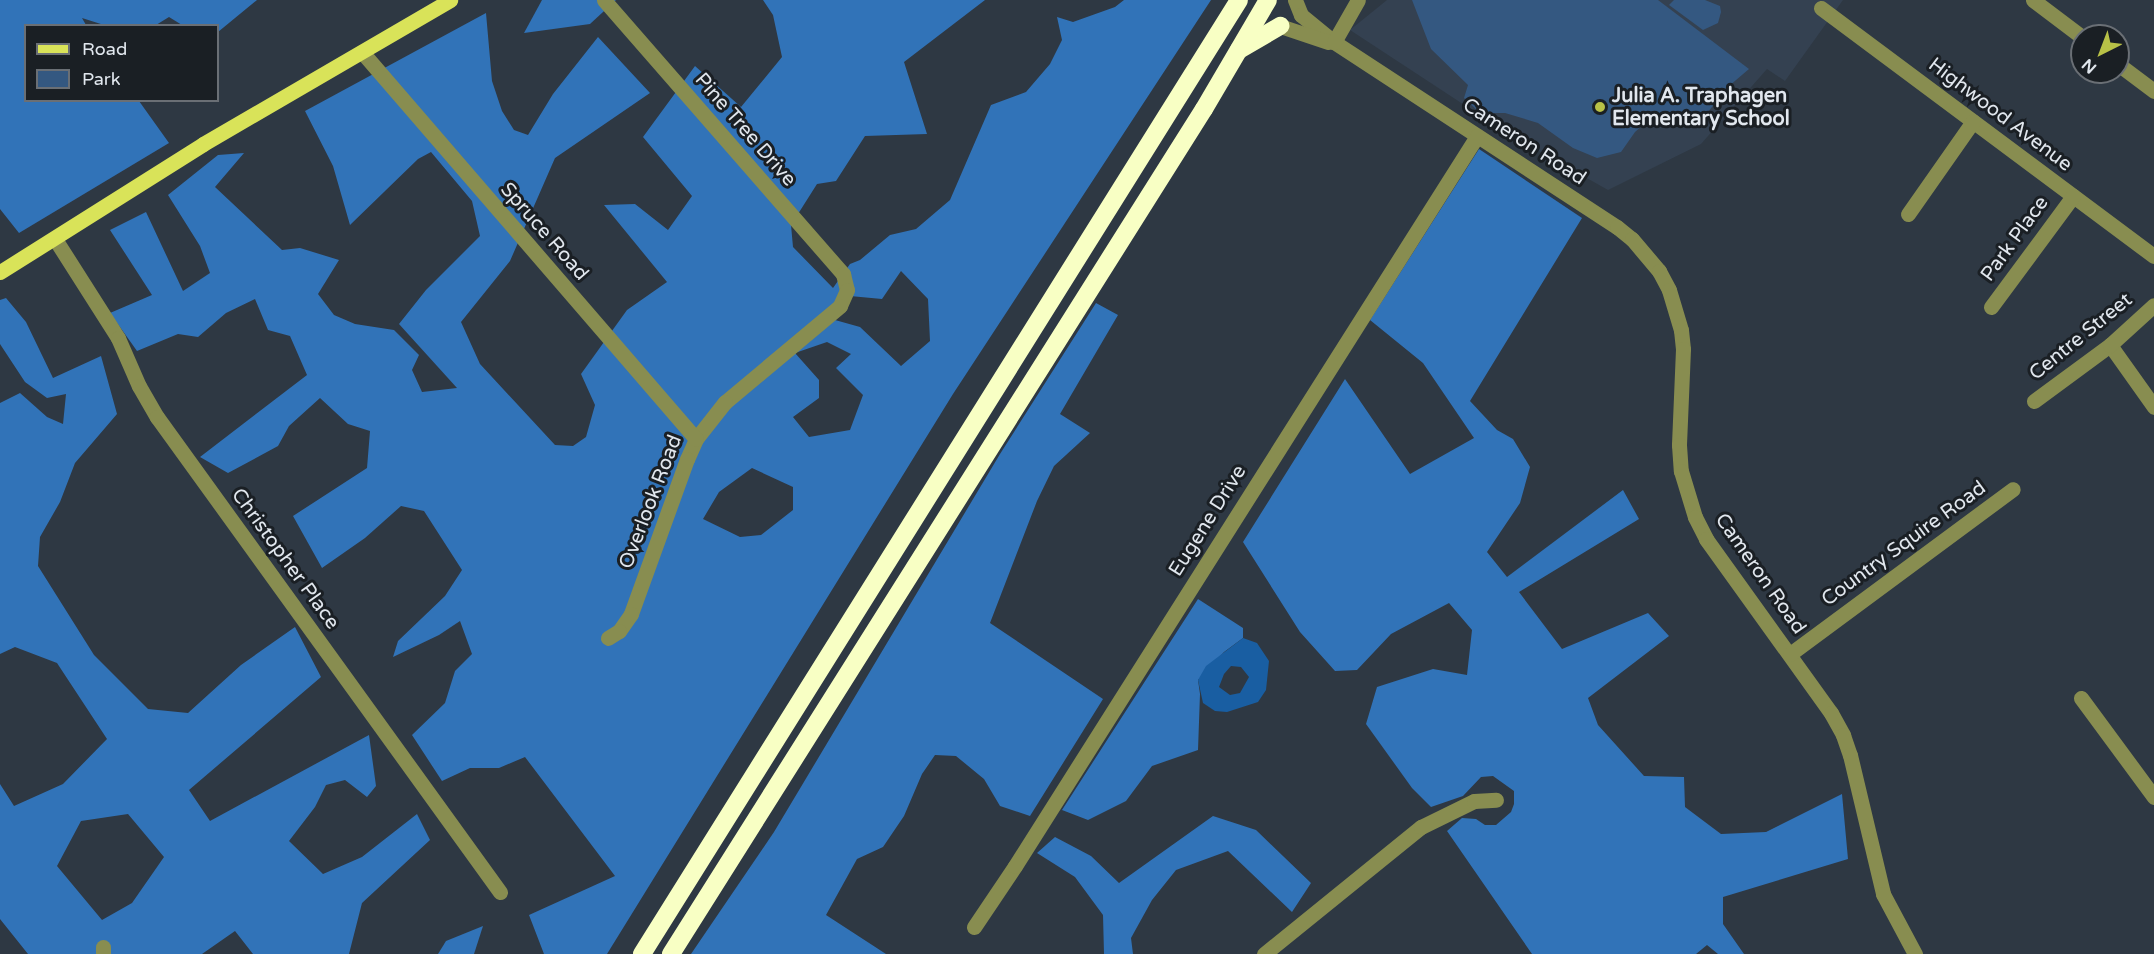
<!DOCTYPE html>
<style>
body{margin:0}
#map{position:relative;width:2154px;height:954px;overflow:hidden;background:#2e3843;font-family:"Varela Round",sans-serif}
div>[style]{position:absolute}
[style*='--x']{left:calc(var(--x)*1px);top:calc(var(--y)*1px);width:calc(var(--w)*1px);rotate:calc(var(--a)*1deg)}
.built>*{inset:0;background:#344151}
.green>*{inset:0;background:#345881}
.forest>*{inset:0;background:#3173b8}
.water>*{inset:0;background:#195ea2}
.minor>*{height:15px;margin:-7.5px;padding:0 7.5px;transform-origin:7.5px;border-radius:7.5px;background:#888d50}
.major>*{height:15px;margin:-7.5px;padding:0 7.5px;transform-origin:7.5px;border-radius:7.5px;background:#d9e359}
.highway>*{height:18px;margin:-9px;padding:0 9px;transform-origin:9px;border-radius:9px;background:#f8ffc4}
.dots>*{width:16px;height:16px;translate:-50% -50%;box-sizing:border-box;border:3px solid #1a1f24;border-radius:50%}
span{translate:-50% -50%;white-space:nowrap;text-align:center;line-height:1.15;-webkit-text-stroke:6px #1a1f24;paint-order:stroke}
.poi-label{font-size:20px;color:#e1e7ee;font-weight:700}
.left{translate:0 -50%;text-align:left}
.street-label{font-size:20px;color:#e1e7ee}
.legend{position:absolute;left:24px;top:24px;width:195px;height:78px;box-sizing:border-box;background:#1a1f24;border:2px solid #6a6f75;margin:0;padding:8px 10px;list-style:none;font-size:18px;color:#e1e7ee}
.legend li{display:flex;align-items:center;gap:12px;height:30px}
.legend b{width:30px;border:2px solid #6a6f75}
.north{position:absolute;left:2070px;top:24px;width:60px;height:60px;box-sizing:border-box;background:#1a1f24;border:2px solid #6a6f75;border-radius:50%;rotate:222deg;font-size:16px;font-weight:700;line-height:24px;text-align:center;color:#e1e7ee}
.north::after{content:'';display:block;margin:auto;width:21px;height:27px;background:#b8c147;clip-path:polygon(50% 0,100% 100%,50% 72%,0 100%)}
</style>
<div id="map">
<div class="built">
<i style="clip-path:polygon(1387px 0,1843px 0,1785px 81px,1767px 69px,1701px 144px,1608px 190px,1507px 133px,1350px 30px)"></i>
</div>
<div class="green">
<i style="clip-path:polygon(1412px 0,1658px 0,1749px 69px,1729px 86px,1699px 123px,1653px 116px,1635px 132px,1621px 152px,1597px 158px,1573px 148px,1538px 123px,1505px 113px,1480px 113px,1464px 98px,1468px 85px,1431px 49px)"></i>
<i style="clip-path:polygon(1674px 0,1705px 0,1720px 6px,1721px 12px,1718px 23px,1703px 30px,1669px 5px)"></i>
</div>
<div class="forest">
<i style="clip-path:polygon(0 0,257px 0,218px 32px,218px 26px,182px 25px,169px 17px,156px 25px,104px 25px,82px 18px,86px 25px,26px 26px,26px 100px,139px 101px,169px 143px,19px 233px,0 209px)"></i>
<i style="clip-path:polygon(542px 0,616px 0,590px 24px,524px 33px)"></i>
<i style="clip-path:polygon(evenodd,763px 0,985px 0,904px 62px,927px 134px,865px 136px,836px 181px,817px 184px,791px 225px,793px 247px,833px 288px,850px 264px,860px 260px,890px 235px,916px 229px,950px 200px,991px 105px,1026px 92px,1050px 64px,1062px 40px,1057px 17px,1073px 22px,1115px 7px,1124px 0,1211px 0,953px 394px,607px 954px,544px 954px,529px 915px,615px 876px,525px 757px,499px 768px,470px 768px,442px 781px,412px 735px,445px 703px,455px 671px,472px 654px,460px 621px,439px 635px,393px 657px,398px 641px,445px 596px,462px 570px,424px 511px,401px 506px,365px 538px,322px 568px,293px 516px,367px 468px,370px 431px,348px 424px,320px 398px,289px 426px,278px 446px,228px 473px,200px 457px,307px 375px,290px 336px,268px 330px,255px 299px,226px 313px,198px 337px,178px 334px,137px 351px,110px 313px,152px 295px,110px 230px,146px 212px,183px 291px,210px 273px,200px 246px,168px 195px,218px 155px,244px 153px,215px 187px,282px 250px,300px 248px,339px 260px,318px 294px,334px 315px,355px 324px,394px 330px,419px 355px,412px 370px,422px 392px,457px 388px,399px 324px,426px 290px,480px 236px,472px 201px,431px 152px,418px 159px,350px 225px,333px 166px,305px 111px,486px 13px,492px 81px,502px 111px,514px 130px,528px 135px,553px 94px,598px 37px,650px 93px,555px 158px,510px 261px,461px 322px,480px 364px,555px 445px,573px 446px,586px 437px,595px 405px,581px 374px,627px 310px,667px 282px,604px 205px,635px 204px,668px 230px,692px 196px,643px 137px,695px 66px,741px 107px,782px 57px,773px 15px,763px 0,901px 271px,928px 299px,930px 341px,901px 366px,860px 327px,835px 320px,850px 296px,882px 299px,901px 271px,763px 0,827px 342px,851px 354px,836px 368px,863px 395px,850px 430px,809px 437px,793px 417px,819px 398px,819px 380px,795px 353px,827px 342px,763px 0,752px 468px,793px 487px,793px 510px,761px 535px,740px 537px,703px 519px,719px 492px,752px 468px)"></i>
<i style="clip-path:polygon(1479px 149px,1582px 218px,1470px 401px,1497px 430px,1513px 439px,1530px 467px,1520px 503px,1487px 552px,1507px 577px,1623px 490px,1639px 519px,1519px 592px,1562px 649px,1648px 613px,1669px 636px,1588px 698px,1598px 725px,1644px 776px,1684px 777px,1685px 807px,1721px 834px,1766px 832px,1842px 794px,1848px 859px,1723px 897px,1723px 924px,1744px 954px,1718px 954px,1707px 945px,1696px 954px,1532px 954px,1447px 831px,1462px 818px,1476px 819px,1485px 825px,1496px 825px,1511px 812px,1514px 804px,1514px 791px,1493px 776px,1481px 777px,1463px 796px,1431px 807px,1412px 788px,1366px 724px,1377px 687px,1433px 669px,1467px 675px,1472px 630px,1449px 603px,1391px 634px,1357px 670px,1335px 671px,1300px 632px,1243px 542px,1345px 379px,1410px 474px,1474px 438px,1423px 363px,1370px 320px)"></i>
<i style="clip-path:polygon(evenodd,6px 298px,26px 322px,53px 378px,101px 356px,117px 414px,75px 463px,60px 502px,40px 537px,38px 566px,94px 655px,148px 709px,188px 713px,241px 665px,295px 627px,321px 677px,189px 790px,210px 821px,369px 735px,376px 786px,367px 797px,345px 780px,326px 785px,315px 807px,289px 841px,323px 874px,362px 857px,417px 814px,430px 840px,362px 903px,349px 954px,253px 954px,235px 931px,202px 954px,28px 954px,0 919px,0 784px,14px 806px,63px 784px,107px 739px,57px 663px,15px 647px,0 654px,0 403px,20px 393px,47px 417px,63px 424px,66px 394px,47px 398px,25px 382px,0 344px,0 300px,6px 298px,128px 814px,164px 857px,132px 903px,102px 920px,57px 866px,81px 821px,128px 814px)"></i>
<i style="clip-path:polygon(1096px 303px,1118px 315px,1060px 414px,1090px 433px,1054px 466px,1037px 501px,990px 623px,1103px 699px,1030px 816px,1000px 806px,984px 779px,956px 756px,935px 755px,922px 774px,904px 816px,883px 847px,857px 859px,826px 915px,886px 954px,691px 954px,774px 832px,1000px 454px)"></i>
<i style="clip-path:polygon(1198px 599px,1243px 628px,1243px 638px,1224px 652px,1198px 680px,1200px 694px,1198px 750px,1152px 766px,1126px 801px,1088px 820px,1062px 810px)"></i>
<i style="clip-path:polygon(1213px 816px,1256px 830px,1311px 883px,1292px 912px,1228px 851px,1176px 870px,1152px 900px,1131px 938px,1133px 954px,1104px 954px,1103px 915px,1075px 877px,1037px 853px,1055px 837px,1091px 856px,1119px 883px)"></i>
<i style="clip-path:polygon(483px 926px,474px 954px,438px 954px,446px 941px)"></i>
</div>
<div class="water">
<i style="clip-path:polygon(evenodd,1243px 638px,1257px 643px,1269px 661px,1266px 690px,1258px 702px,1227px 712px,1215px 711px,1203px 703px,1198px 680px,1206px 666px,1243px 638px,1231px 666px,1241px 667px,1249px 677px,1240px 693px,1230px 695px,1219px 687px,1224px 674px,1231px 666px)"></i>
</div>
<div class="minor">
<i style="--x:604;--y:0;--w:364;--a:48.9"></i>
<i style="--x:843;--y:274;--w:16;--a:76"></i>
<i style="--x:847;--y:290;--w:17;--a:114"></i>
<i style="--x:840;--y:306;--w:150;--a:140.1"></i>
<i style="--x:725;--y:402;--w:47;--a:128.1"></i>
<i style="--x:696;--y:439;--w:22;--a:114"></i>
<i style="--x:687;--y:459;--w:165;--a:109.9"></i>
<i style="--x:631;--y:614;--w:21;--a:125"></i>
<i style="--x:619;--y:631;--w:13;--a:148"></i>
<i style="--x:1295;--y:0;--w:16;--a:68"></i>
<i style="--x:1301;--y:15;--w:43;--a:39.3"></i>
<i style="--x:1334;--y:42;--w:338;--a:33.2"></i>
<i style="--x:1617;--y:227;--w:19;--a:39"></i>
<i style="--x:1632;--y:239;--w:42;--a:49.8"></i>
<i style="--x:1659;--y:271;--w:21;--a:62"></i>
<i style="--x:1669;--y:290;--w:42;--a:73.3"></i>
<i style="--x:1681;--y:330;--w:19;--a:84"></i>
<i style="--x:1683;--y:349;--w:96;--a:92.4"></i>
<i style="--x:1679;--y:445;--w:26;--a:86"></i>
<i style="--x:1681;--y:471;--w:48;--a:73.1"></i>
<i style="--x:1695;--y:517;--w:25;--a:63"></i>
<i style="--x:1706;--y:539;--w:214;--a:54.3"></i>
<i style="--x:1831;--y:713;--w:25;--a:61"></i>
<i style="--x:1843;--y:735;--w:21;--a:71"></i>
<i style="--x:1850;--y:755;--w:143;--a:76.6"></i>
<i style="--x:1883;--y:894;--w:68;--a:61.9"></i>
<i style="--x:2033;--y:0;--w:61;--a:37.1"></i>
<i style="--x:1821;--y:8;--w:415;--a:36.7"></i>
<i style="--x:1280;--y:26;--w:51;--a:18.4"></i>
<i style="--x:1334;--y:42;--w:48;--a:-60.3"></i>
<i style="--x:362;--y:52;--w:511;--a:49.2"></i>
<i style="--x:2118;--y:64;--w:45;--a:36.9"></i>
<i style="--x:1908;--y:214;--w:113;--a:-55"></i>
<i style="--x:55;--y:239;--w:117;--a:57.5"></i>
<i style="--x:118;--y:338;--w:52;--a:66.4"></i>
<i style="--x:139;--y:386;--w:36;--a:60"></i>
<i style="--x:157;--y:417;--w:586;--a:54.17"></i>
<i style="--x:1991;--y:307;--w:138;--a:-53.5"></i>
<i style="--x:2110;--y:345;--w:76;--a:54.6"></i>
<i style="--x:2034;--y:401;--w:94;--a:-36.4"></i>
<i style="--x:2110;--y:345;--w:59;--a:-42.3"></i>
<i style="--x:1790;--y:654;--w:277;--a:-36.5"></i>
<i style="--x:2081;--y:698;--w:123;--a:53.6"></i>
<i style="--x:974;--y:927;--w:73;--a:-56.1"></i>
<i style="--x:1015;--y:866;--w:864;--a:-57.67"></i>
<i style="--x:103;--y:954;--w:7;--a:-90"></i>
<i style="--x:1264;--y:954;--w:202;--a:-39"></i>
<i style="--x:1421;--y:827;--w:59;--a:-26.1"></i>
<i style="--x:1474;--y:801;--w:22;--a:-3"></i>
</div>
<div class="major">
<i style="--x:0;--y:272;--w:240;--a:-32.2"></i>
<i style="--x:203;--y:144;--w:286;--a:-30.2"></i>
</div>
<div class="highway">
<i style="--x:1239;--y:50;--w:48;--a:-30.3"></i>
<i style="--x:642;--y:954;--w:1125;--a:-57.96"></i>
<i style="--x:671;--y:954;--w:999;--a:-57.76"></i>
<i style="--x:1204;--y:109;--w:126;--a:-59.6"></i>
</div>
<div class="dots">
<i style="left:1600px;top:107px;background:#b8c147"></i>
</div>
<div class="poi-label">
<span class="left" style="left:1612px;top:108px">Julia A. Traphagen<br>Elementary School</span>
</div>
<div class="street-label">
<span style="left:2000px;top:115px;rotate:37deg">Highwood Avenue</span>
<span style="left:745px;top:130px;rotate:49deg">Pine Tree Drive</span>
<span style="left:1524px;top:142px;rotate:33deg">Cameron Road</span>
<span style="left:544px;top:232px;rotate:49deg">Spruce Road</span>
<span style="left:2015px;top:239px;rotate:-54deg">Park Place</span>
<span style="left:2081px;top:337px;rotate:-39deg">Centre Street</span>
<span style="left:651px;top:502px;rotate:-69deg">Overlook Road</span>
<span style="left:1208px;top:521px;rotate:-58deg">Eugene Drive</span>
<span style="left:1904px;top:544px;rotate:-36deg">Country Squire Road</span>
<span style="left:285px;top:559px;rotate:54deg">Christopher Place</span>
<span style="left:1760px;top:574px;rotate:55deg">Cameron Road</span>
</div>
<ul class="legend">
<li><b style="height:8px;background:#d9e359"></b>Road</li>
<li><b style="height:16px;background:#345881"></b>Park</li>
</ul>
<div class="north">N</div>
</div>
